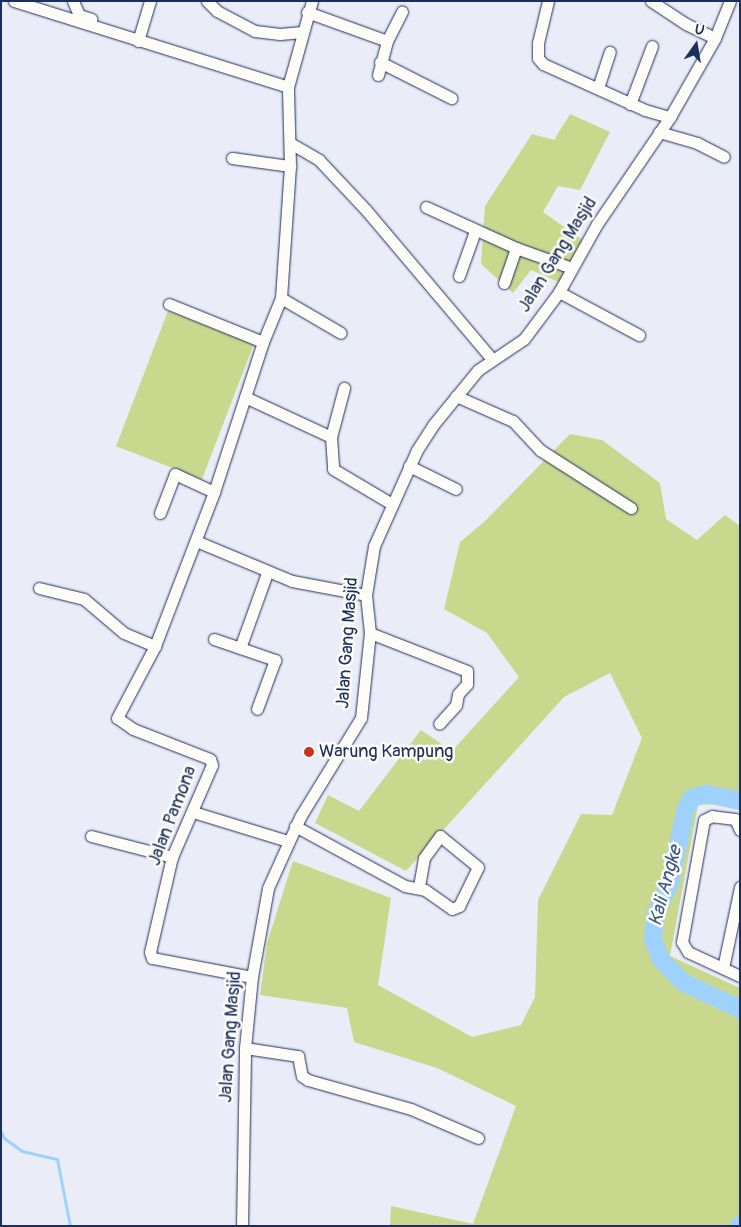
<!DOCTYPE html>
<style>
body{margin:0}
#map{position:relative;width:741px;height:1227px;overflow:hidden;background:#eaecf7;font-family:Pangolin,sans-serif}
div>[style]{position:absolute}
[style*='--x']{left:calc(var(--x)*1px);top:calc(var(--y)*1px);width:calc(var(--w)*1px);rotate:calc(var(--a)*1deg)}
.green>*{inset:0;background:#c8d98e;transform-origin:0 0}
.stream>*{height:3px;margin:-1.5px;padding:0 1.5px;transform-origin:1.5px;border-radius:1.5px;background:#9ed1fc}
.river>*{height:18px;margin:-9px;padding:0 9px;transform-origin:9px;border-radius:9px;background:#9ed1fc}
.roads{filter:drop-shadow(0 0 1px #1b2f5e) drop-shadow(0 0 1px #1b2f5e)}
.minor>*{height:11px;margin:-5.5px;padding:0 5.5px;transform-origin:5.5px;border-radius:5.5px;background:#fdfcf7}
.dots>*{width:14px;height:14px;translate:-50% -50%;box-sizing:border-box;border:2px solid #fdfcf7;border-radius:50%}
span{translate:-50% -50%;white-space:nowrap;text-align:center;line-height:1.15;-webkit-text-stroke:5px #fdfcf7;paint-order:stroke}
.street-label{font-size:18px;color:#1b2f5e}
.poi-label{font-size:18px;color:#1b2f5e}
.left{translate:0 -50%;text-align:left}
.water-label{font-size:19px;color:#3c5886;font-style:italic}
.frame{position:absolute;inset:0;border:2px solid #1b2f5e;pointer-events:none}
.north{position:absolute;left:671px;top:20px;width:50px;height:50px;-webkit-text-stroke:4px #fdfcf7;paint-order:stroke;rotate:13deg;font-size:14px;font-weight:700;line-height:20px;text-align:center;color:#1b2f5e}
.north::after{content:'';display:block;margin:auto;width:18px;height:22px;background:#1b2f5e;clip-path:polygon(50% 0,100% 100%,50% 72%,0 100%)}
</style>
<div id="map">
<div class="green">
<i style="clip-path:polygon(570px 114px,610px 132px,580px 190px,558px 186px,543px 212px,584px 241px,561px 283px,531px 270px,513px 293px,481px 264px,485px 206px,532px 134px,554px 140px)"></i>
<i style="left:168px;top:311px;width:92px;height:145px;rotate:21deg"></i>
<i style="clip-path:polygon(570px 434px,602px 440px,660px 483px,666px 519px,697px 540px,725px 515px,740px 526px,740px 803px,698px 805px,670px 956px,740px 988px,740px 1226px,390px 1226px,391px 1206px,473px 1224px,516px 1106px,437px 1068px,354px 1042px,347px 1008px,260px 995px,267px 943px,293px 861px,391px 898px,378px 985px,472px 1037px,521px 1025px,535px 997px,538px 900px,581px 814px,612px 815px,642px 738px,610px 673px,564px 697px,406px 871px,315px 823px,328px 795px,359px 811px,421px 730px,452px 751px,519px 677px,487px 633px,444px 609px,460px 542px,484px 522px)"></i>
</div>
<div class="stream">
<i style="--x:1;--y:1132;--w:7;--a:63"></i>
<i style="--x:4;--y:1138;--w:22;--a:36"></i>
<i style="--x:22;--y:1151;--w:36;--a:13"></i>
<i style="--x:57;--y:1159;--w:68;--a:79"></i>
</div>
<div class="river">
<i style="--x:740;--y:801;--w:35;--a:-168"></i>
<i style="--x:706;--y:794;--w:15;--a:164"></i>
<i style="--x:692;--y:798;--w:12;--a:121"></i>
<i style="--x:686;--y:808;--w:77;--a:102"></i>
<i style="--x:670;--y:883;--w:33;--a:115"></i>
<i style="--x:656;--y:913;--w:26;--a:97"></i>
<i style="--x:653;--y:939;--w:22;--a:69"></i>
<i style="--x:661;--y:960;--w:33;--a:45"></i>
<i style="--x:684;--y:983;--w:62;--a:24.9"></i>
<i style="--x:739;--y:1226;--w:1;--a:-45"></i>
</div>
<div class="roads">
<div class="minor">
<i style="--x:14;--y:1;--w:287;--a:17.4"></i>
<i style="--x:73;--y:1;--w:15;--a:67"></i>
<i style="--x:79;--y:15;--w:13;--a:18"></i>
<i style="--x:207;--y:1;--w:14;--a:45"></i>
<i style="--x:217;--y:11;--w:43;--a:27.8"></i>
<i style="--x:255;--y:31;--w:25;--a:7"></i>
<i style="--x:280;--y:34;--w:22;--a:-5"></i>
<i style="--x:548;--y:1;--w:43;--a:103.4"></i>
<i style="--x:538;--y:43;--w:15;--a:90"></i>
<i style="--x:538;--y:58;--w:8;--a:50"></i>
<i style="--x:543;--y:64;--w:112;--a:24.3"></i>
<i style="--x:645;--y:110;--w:26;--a:16"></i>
<i style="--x:651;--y:1;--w:42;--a:33.3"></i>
<i style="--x:686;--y:24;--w:32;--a:26"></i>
<i style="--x:307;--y:12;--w:85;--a:19.9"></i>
<i style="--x:138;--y:41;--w:42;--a:-73.3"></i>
<i style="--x:380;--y:62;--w:80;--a:26.9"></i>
<i style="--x:378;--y:75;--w:35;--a:-75"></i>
<i style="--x:387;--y:41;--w:33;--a:-63"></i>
<i style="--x:598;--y:88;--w:38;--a:-72"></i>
<i style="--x:630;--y:104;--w:62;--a:-69.2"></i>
<i style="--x:659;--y:132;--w:40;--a:16"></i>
<i style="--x:697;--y:143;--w:30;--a:27"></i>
<i style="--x:290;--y:143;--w:34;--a:30"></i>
<i style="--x:319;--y:160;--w:69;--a:46.8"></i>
<i style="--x:366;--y:210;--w:195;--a:49.8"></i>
<i style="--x:232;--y:158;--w:59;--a:7.9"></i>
<i style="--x:426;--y:207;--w:99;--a:24.5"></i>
<i style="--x:516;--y:248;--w:59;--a:19.7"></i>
<i style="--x:459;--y:276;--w:48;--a:-70.4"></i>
<i style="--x:504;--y:283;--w:37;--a:-71"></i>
<i style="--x:559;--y:292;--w:91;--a:28.3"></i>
<i style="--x:281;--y:298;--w:69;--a:30.3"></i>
<i style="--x:169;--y:304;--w:101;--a:22"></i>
<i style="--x:456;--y:396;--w:62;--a:23.7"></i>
<i style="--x:513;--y:421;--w:40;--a:47"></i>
<i style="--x:540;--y:450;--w:108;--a:32.5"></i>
<i style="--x:245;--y:397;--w:95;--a:24.9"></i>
<i style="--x:331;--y:437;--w:32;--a:86"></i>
<i style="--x:333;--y:469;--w:69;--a:30.7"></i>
<i style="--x:331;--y:437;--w:51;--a:-75.1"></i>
<i style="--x:409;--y:466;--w:52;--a:26.1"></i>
<i style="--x:160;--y:513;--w:42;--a:-69"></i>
<i style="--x:175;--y:474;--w:43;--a:24.8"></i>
<i style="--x:196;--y:541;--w:104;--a:22.6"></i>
<i style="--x:292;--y:581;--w:75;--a:10.7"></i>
<i style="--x:39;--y:588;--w:46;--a:13.7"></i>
<i style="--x:84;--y:599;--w:52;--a:40.4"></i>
<i style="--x:124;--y:633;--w:34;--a:23"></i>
<i style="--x:370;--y:633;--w:104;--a:21.4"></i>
<i style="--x:467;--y:671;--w:13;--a:90"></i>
<i style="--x:467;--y:684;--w:13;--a:132"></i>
<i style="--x:458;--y:694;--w:11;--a:100"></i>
<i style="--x:456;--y:705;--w:25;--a:132"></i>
<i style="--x:214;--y:639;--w:65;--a:19"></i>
<i style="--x:275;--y:660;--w:52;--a:110.2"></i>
<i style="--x:240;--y:648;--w:80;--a:-70.2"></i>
<i style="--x:193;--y:812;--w:99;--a:17"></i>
<i style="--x:295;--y:826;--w:125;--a:28.6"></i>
<i style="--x:405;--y:886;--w:20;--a:11"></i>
<i style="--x:425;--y:890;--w:33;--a:35"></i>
<i style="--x:452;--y:909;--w:8;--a:-23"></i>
<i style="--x:459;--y:906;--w:43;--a:-64"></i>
<i style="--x:478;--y:867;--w:49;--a:-140.8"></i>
<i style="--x:440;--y:836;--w:27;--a:126"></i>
<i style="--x:424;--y:858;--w:29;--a:100"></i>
<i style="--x:740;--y:830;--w:12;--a:-114"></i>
<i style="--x:735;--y:819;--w:23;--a:-173"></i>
<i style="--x:712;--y:816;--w:9;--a:153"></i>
<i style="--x:704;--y:820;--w:124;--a:100.2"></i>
<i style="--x:682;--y:942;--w:12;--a:59"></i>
<i style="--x:688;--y:952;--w:57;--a:24.8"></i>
<i style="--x:91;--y:836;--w:84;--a:14.5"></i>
<i style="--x:723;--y:968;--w:83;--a:-78.1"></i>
<i style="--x:252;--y:977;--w:102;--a:-169.2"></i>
<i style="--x:152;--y:958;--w:6;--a:-108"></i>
<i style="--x:150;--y:952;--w:98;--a:-77"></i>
<i style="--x:172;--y:857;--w:100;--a:-66.5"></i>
<i style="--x:212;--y:765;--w:6;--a:-108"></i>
<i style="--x:210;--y:759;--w:83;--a:-158.7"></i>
<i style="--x:133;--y:729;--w:19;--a:-145"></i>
<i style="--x:117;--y:718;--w:81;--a:-62.2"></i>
<i style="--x:155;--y:646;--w:165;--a:-69"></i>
<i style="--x:214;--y:492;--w:158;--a:-71.9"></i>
<i style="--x:263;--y:342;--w:48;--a:-67.8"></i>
<i style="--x:281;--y:298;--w:132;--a:-86.1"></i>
<i style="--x:290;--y:166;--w:79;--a:-91.5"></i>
<i style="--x:288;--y:87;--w:89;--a:-74.4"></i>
<i style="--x:245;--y:1048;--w:54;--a:8.6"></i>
<i style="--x:298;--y:1056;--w:20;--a:79"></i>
<i style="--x:302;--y:1076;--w:7;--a:34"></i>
<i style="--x:308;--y:1080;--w:107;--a:15.7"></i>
<i style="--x:411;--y:1109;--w:73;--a:23.4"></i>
<i style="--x:242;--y:1226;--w:178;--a:-89"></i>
<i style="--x:245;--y:1048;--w:71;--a:-84.4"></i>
<i style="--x:252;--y:977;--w:90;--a:-79.8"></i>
<i style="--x:268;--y:888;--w:78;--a:-65.7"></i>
<i style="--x:300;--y:817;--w:116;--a:-58.4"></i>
<i style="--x:361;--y:718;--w:85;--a:-84"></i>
<i style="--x:370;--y:633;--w:38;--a:-96"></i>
<i style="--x:366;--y:595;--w:50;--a:-80.7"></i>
<i style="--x:374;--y:546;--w:105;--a:-65.9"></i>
<i style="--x:417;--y:450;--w:30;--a:-57"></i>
<i style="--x:433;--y:425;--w:71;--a:-50.7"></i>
<i style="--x:478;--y:370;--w:55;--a:-34"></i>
<i style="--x:524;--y:339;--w:59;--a:-53.3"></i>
<i style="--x:559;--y:292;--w:78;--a:-60.8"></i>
<i style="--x:597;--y:224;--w:130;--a:-55.7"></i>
<i style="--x:670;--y:117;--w:91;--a:-60.3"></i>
<i style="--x:715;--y:38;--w:40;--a:-68"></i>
</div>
</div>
<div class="dots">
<i style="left:309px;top:752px;background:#c8321e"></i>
</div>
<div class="street-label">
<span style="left:558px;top:255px;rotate:-58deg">Jalan Gang Masjid</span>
<span style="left:348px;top:643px;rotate:-86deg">Jalan Gang Masjid</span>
<span style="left:173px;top:816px;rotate:-69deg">Jalan Pamona</span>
<span style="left:231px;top:1037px;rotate:-86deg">Jalan Gang Masjid</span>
</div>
<div class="poi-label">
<span class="left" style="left:319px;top:752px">Warung Kampung</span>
</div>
<div class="water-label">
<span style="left:666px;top:886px;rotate:-75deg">Kali Angke</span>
</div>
<div class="frame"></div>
<div class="north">U</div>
</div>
